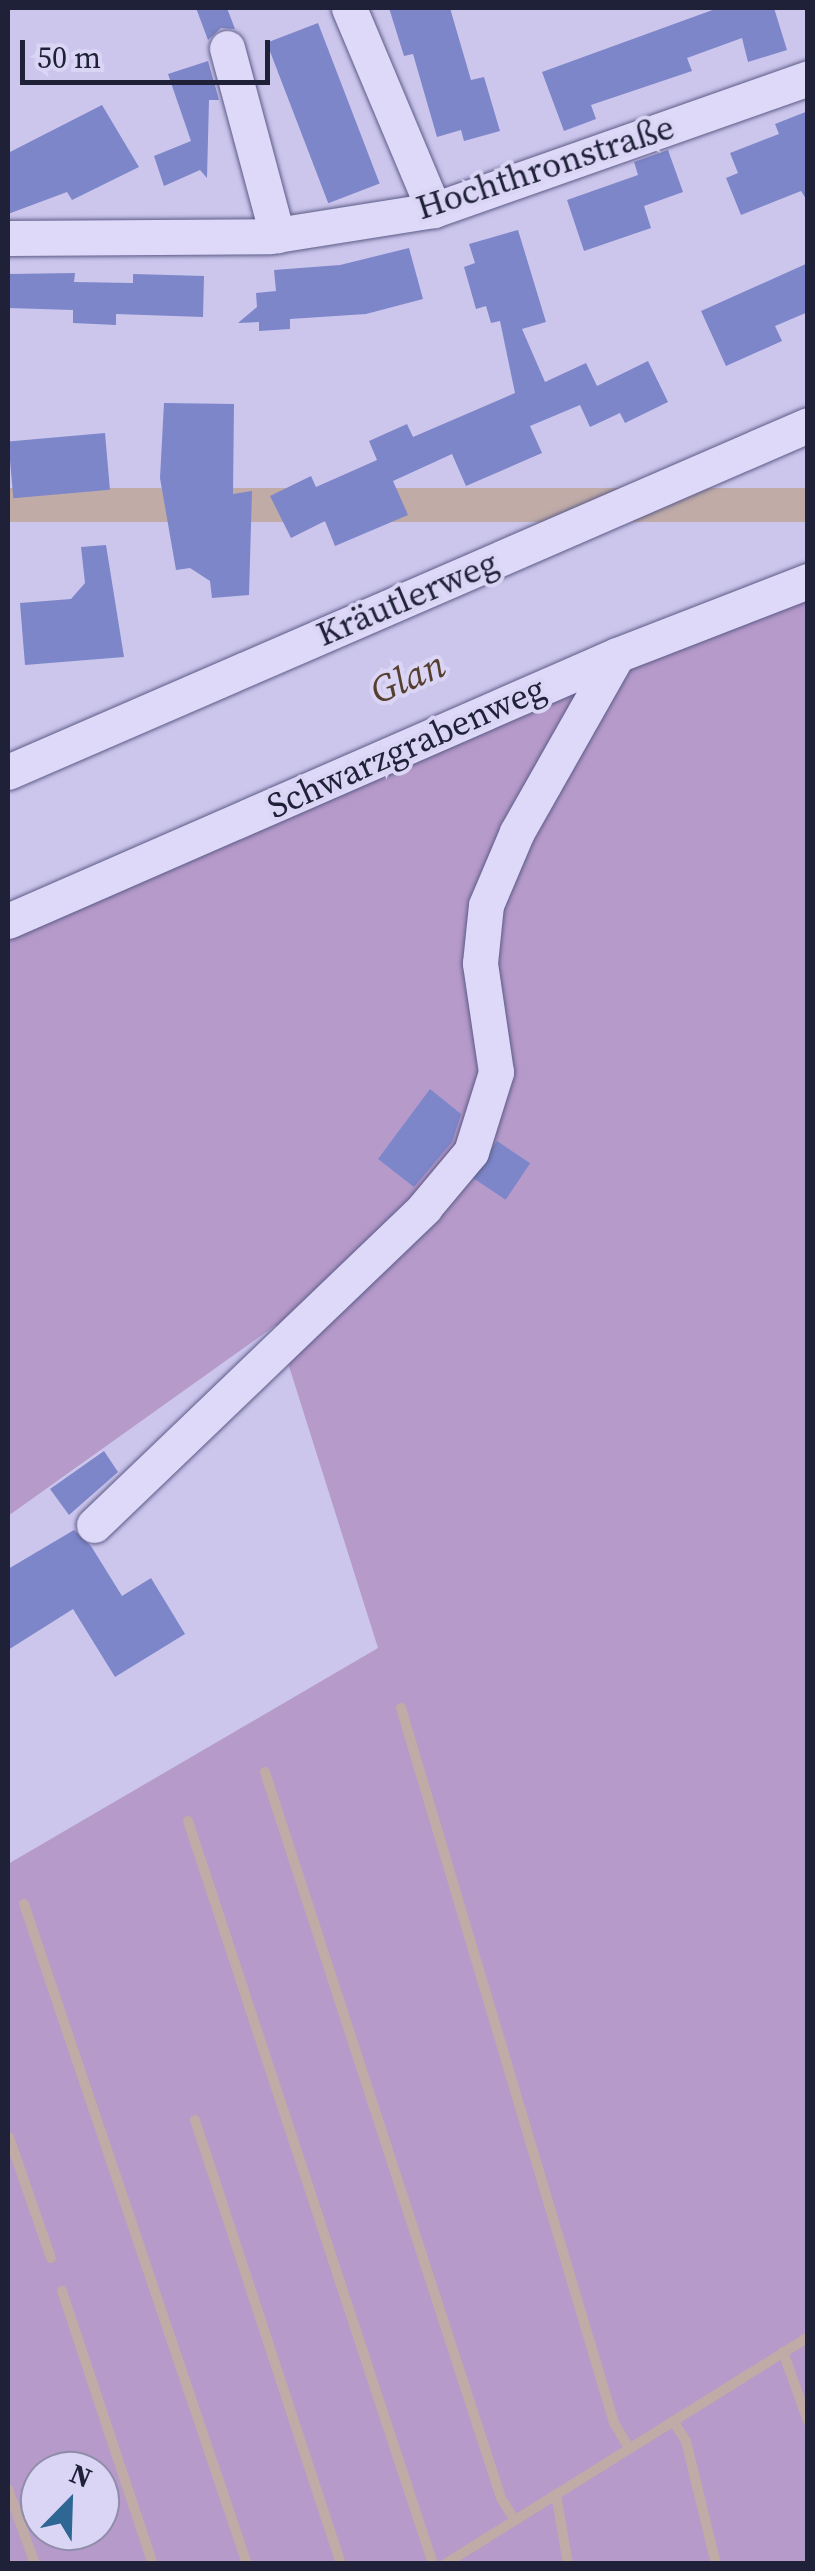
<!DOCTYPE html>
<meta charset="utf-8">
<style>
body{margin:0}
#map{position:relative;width:815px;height:2571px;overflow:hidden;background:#ccc6ed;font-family:"Source Serif 4",serif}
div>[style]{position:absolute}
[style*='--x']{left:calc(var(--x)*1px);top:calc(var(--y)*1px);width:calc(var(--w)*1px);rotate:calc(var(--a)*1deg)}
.green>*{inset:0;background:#b69aca}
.water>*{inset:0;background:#c0aba7;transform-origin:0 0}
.stream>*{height:10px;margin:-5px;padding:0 5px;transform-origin:5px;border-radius:5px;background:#c0aba7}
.building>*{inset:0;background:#7d86c9;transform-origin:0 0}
.roads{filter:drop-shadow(0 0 2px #5c5c87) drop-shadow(0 0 2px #5c5c87)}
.minor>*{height:35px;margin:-17.5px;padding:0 17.5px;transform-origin:17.5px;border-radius:17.5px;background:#ded9f8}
span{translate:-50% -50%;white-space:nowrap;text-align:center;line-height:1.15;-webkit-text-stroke:8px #dad5f4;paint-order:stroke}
.street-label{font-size:35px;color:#1f2138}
.water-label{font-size:38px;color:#573f2f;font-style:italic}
.frame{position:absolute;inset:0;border:10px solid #1f2138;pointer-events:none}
.north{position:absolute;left:20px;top:2451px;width:100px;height:100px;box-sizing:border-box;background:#dad5f4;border:2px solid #8f8da9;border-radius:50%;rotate:23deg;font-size:28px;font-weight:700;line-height:40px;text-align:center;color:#1f2138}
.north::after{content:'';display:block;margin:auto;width:35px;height:45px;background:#2e6694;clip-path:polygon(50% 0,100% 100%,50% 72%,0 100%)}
.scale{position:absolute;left:20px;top:40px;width:250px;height:45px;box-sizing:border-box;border:5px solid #1f2138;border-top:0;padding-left:12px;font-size:30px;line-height:35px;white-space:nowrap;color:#1f2138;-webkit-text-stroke:8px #dad5f4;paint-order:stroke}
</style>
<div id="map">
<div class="green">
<i style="clip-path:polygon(evenodd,807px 587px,807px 2563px,8px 2563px,8px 1864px,378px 1648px,276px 1325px,8px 1516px,8px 930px,807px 587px,40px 2471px,100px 2471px,100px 2531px,40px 2531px,40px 2471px)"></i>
</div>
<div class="water">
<i style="left:807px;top:488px;width:34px;height:870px;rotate:90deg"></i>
</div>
<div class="stream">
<i style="--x:401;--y:1708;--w:746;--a:73.41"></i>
<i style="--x:614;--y:2423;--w:29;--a:59"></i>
<i style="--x:265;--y:1772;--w:763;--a:71.99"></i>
<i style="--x:501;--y:2498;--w:26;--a:58"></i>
<i style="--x:188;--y:1821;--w:782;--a:71.75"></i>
<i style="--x:24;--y:1904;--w:697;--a:71.33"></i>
<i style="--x:195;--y:2120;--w:467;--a:71.8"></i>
<i style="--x:9;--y:2137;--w:128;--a:70.9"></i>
<i style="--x:62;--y:2291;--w:288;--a:71.6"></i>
<i style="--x:783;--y:2352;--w:73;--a:70.1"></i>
<i style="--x:673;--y:2421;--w:24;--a:57"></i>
<i style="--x:686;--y:2441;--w:127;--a:76.3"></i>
<i style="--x:8;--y:2489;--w:80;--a:70.2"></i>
<i style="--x:556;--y:2494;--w:71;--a:80.3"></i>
<i style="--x:445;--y:2564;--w:428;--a:-32"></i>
</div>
<div class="building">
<i style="clip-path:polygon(196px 8px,227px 8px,235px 29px,221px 28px,208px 40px)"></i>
<i style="clip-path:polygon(389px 8px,450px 8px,471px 80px,484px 77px,500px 131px,464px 141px,461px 130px,437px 137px,413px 54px,404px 56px)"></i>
<i style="clip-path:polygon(718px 8px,774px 8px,787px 50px,748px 62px,742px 38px,687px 58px,692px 71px,591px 105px,596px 119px,564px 131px,542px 72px)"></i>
<i style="left:318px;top:23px;width:172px;height:55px;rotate:69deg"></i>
<i style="clip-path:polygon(208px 61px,219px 100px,209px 100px,207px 178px,200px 170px,164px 186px,154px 156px,191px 141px,168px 74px)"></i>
<i style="clip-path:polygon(102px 105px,139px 167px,72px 200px,67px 192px,8px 214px,8px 153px)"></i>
<i style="clip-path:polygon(808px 111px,808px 202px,801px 191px,741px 215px,726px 178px,738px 173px,730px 153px,779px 134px,775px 124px)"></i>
<i style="clip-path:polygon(668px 150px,683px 192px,644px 206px,651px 228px,584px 251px,567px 200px,638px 175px,634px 162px)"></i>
<i style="clip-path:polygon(518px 230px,546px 322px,522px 329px,545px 382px,586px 363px,597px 386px,648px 361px,668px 402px,625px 423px,620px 413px,590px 427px,580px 405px,530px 426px,542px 453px,466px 486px,452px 454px,393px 481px,408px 515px,335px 546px,325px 521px,291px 538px,270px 496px,311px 476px,316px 487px,377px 460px,369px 441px,407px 424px,413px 437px,515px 393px,500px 321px,491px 323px,486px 306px,476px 309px,464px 267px,475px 263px,469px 244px)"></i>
<i style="clip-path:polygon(409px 248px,423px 299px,366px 314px,290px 319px,290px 329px,259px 331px,259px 322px,238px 323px,257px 307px,256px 293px,276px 291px,274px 270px,340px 265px)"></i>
<i style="clip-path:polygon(808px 263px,808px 312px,775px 326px,782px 341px,726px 366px,701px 311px)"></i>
<i style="clip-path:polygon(75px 273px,74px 282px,133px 283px,133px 274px,204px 276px,203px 317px,116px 314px,116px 325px,73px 323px,73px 310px,8px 308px,8px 274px)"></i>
<i style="clip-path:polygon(164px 403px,234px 404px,233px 494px,252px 491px,249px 595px,212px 598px,210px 581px,190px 568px,176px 570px,160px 478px)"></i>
<i style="left:105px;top:433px;width:57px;height:97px;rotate:85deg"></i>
<i style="clip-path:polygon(106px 545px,124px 657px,25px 665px,20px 603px,71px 599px,85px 583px,81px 547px)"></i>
<i style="clip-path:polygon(430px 1089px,461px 1114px,452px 1142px,414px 1187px,378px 1159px)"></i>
<i style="left:497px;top:1141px;width:40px;height:44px;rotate:34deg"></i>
<i style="clip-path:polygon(104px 1451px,118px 1472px,69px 1515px,50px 1489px)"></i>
<i style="clip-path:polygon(74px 1530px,91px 1546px,122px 1596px,151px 1578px,185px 1634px,115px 1677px,73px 1609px,8px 1650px,8px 1569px)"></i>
</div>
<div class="roads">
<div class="minor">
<i style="--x:349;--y:8;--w:219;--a:67.2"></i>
<i style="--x:227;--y:48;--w:194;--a:75"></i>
<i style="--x:8;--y:238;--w:262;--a:-0.4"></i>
<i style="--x:270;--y:236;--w:166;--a:-9"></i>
<i style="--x:434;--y:210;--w:397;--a:-19.4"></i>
<i style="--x:8;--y:772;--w:872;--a:-23.45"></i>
<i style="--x:8;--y:921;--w:665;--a:-23.59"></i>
<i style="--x:617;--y:655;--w:205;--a:-21.2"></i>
<i style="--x:94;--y:1525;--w:458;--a:-43.8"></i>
<i style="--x:424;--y:1208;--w:73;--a:-50"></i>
<i style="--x:471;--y:1152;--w:84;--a:-72.6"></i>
<i style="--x:496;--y:1072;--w:110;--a:-98.4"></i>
<i style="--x:480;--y:963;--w:58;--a:-84.1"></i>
<i style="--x:486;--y:905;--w:79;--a:-67"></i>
<i style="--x:517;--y:832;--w:203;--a:-60.5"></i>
</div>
</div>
<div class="street-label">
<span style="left:545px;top:167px;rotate:-18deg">Hochthronstraße</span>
<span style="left:407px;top:598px;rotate:-23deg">Kräutlerweg</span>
<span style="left:406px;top:747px;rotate:-24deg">Schwarzgrabenweg</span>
</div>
<div class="water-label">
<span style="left:408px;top:678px;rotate:-23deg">Glan</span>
</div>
<div class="frame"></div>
<div class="north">N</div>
<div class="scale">50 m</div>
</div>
